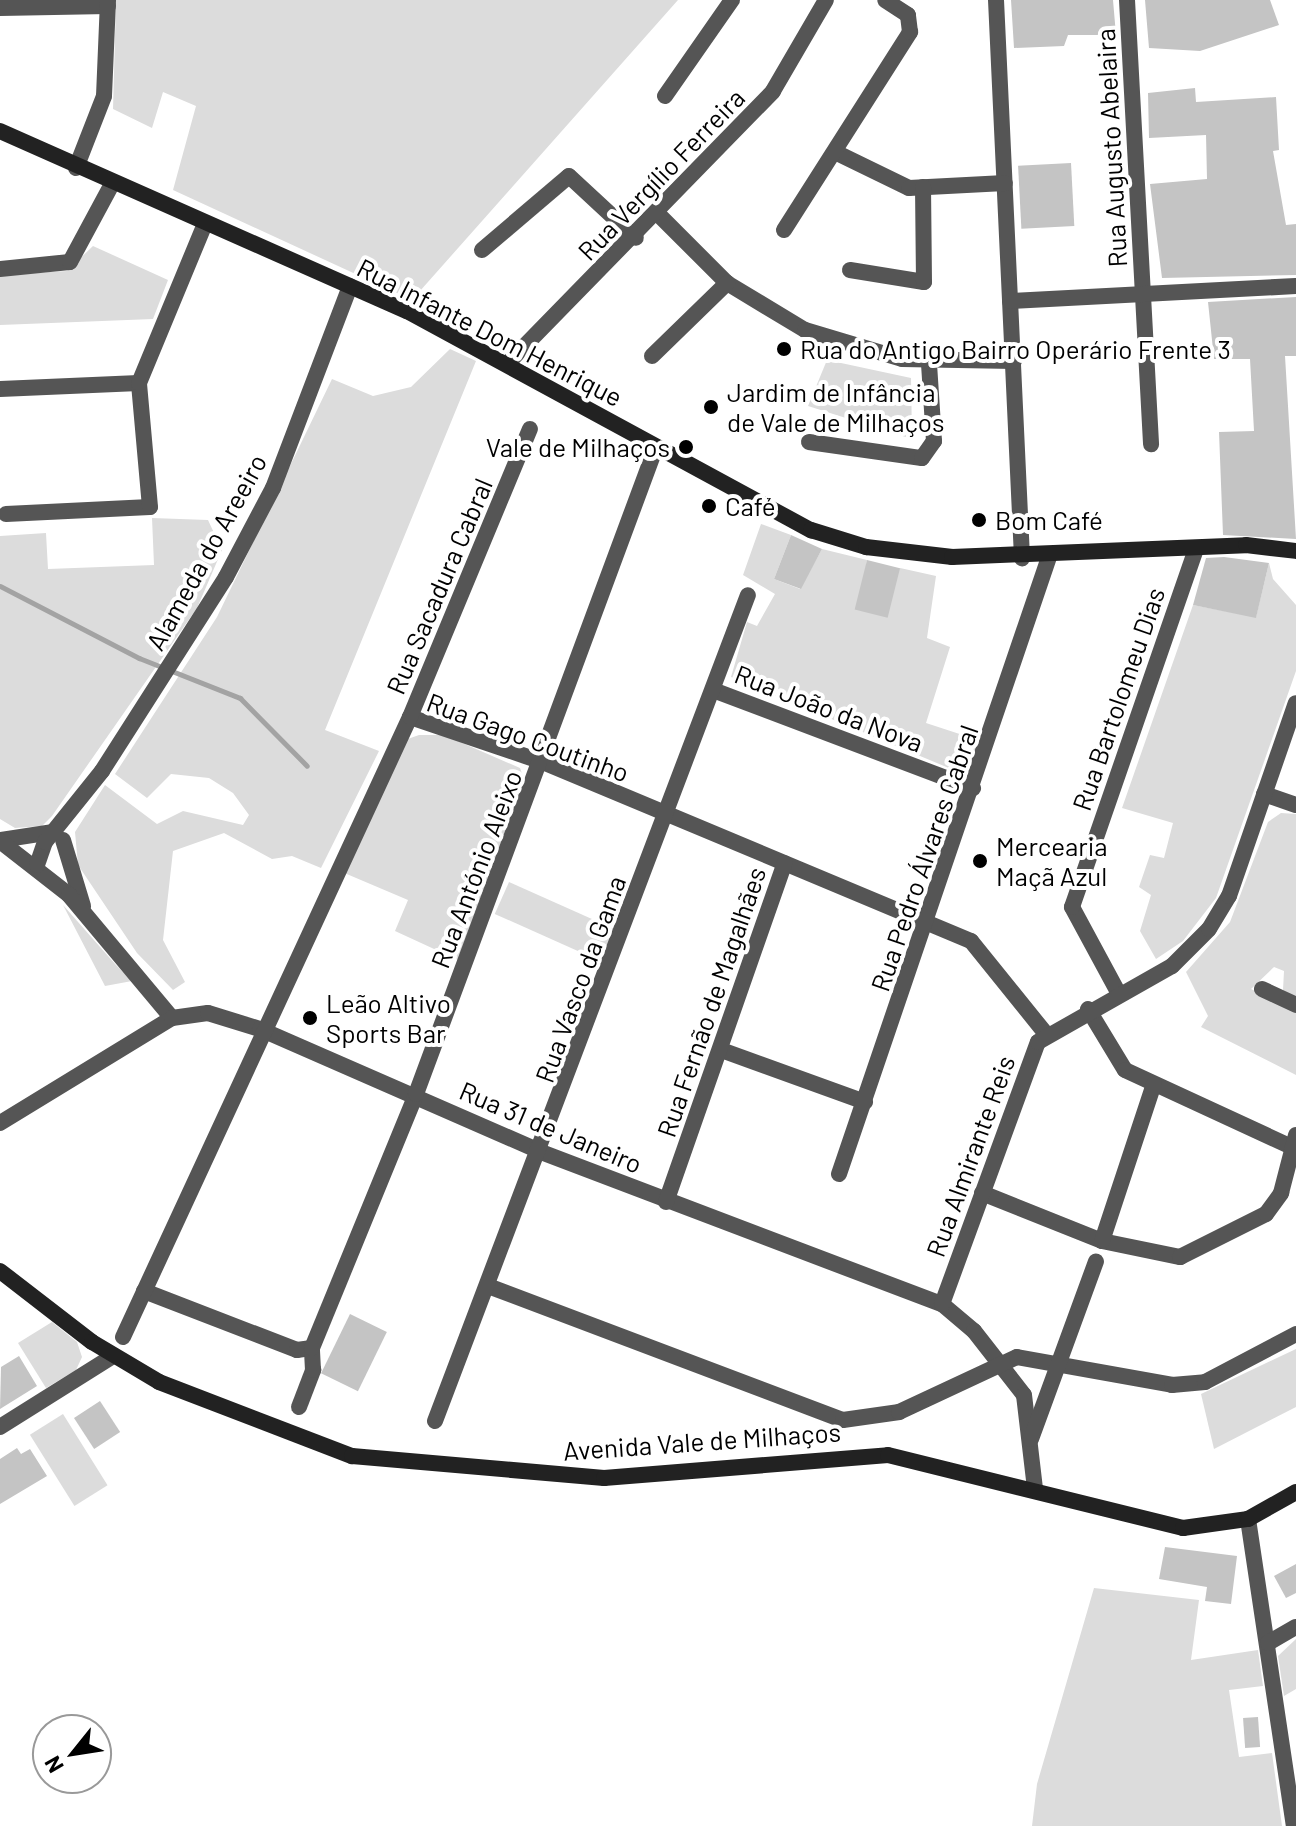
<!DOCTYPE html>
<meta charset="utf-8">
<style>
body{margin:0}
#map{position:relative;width:1296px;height:1826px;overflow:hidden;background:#fff;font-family:Barlow,sans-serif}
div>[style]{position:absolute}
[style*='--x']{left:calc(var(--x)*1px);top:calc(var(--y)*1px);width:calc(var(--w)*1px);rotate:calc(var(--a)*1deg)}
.green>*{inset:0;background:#dcdcdc;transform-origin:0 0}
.stream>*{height:5px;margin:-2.5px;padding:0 2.5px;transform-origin:2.5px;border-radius:2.5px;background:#a3a3a3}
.building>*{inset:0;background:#c4c4c4;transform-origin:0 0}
.street>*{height:16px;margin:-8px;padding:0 8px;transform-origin:8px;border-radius:8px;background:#555}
.secondary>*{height:16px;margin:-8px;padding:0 8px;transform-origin:8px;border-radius:8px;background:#222}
.dots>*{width:22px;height:22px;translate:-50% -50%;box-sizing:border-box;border:4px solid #fff;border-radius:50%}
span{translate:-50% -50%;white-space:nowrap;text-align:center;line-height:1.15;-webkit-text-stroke:8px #fff;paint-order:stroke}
.street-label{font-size:26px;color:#000}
.poi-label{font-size:26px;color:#000}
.left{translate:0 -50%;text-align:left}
.right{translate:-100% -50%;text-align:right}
.north{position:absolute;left:32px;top:1714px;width:80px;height:80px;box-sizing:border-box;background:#fff;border:2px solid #999;border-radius:50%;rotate:240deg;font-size:22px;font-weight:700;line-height:32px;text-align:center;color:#000}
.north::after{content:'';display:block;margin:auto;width:28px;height:36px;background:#000;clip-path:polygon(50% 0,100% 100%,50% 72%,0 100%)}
</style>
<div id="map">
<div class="green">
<i style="clip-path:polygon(116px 0,678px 0,412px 300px,173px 190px,196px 106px,163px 92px,152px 128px,113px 109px)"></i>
<i style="clip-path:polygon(93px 246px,168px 280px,153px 319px,0 325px,0 275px,67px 271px)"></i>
<i style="clip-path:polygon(450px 349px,476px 361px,325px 730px,379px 751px,321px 868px,292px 856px,272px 859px,224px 833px,173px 851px,163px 940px,185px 982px,173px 990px,137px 953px,78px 865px,75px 832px,105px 785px,157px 824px,183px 811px,243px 825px,249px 815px,233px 793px,209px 778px,171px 774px,147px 798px,115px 774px,217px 617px,332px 379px,373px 396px,411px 387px)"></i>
<i style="clip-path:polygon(827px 360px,911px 378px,912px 439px,808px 406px)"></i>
<i style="clip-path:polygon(152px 518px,208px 520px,222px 550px,197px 608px,52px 816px,42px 826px,15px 828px,0 819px,0 536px,46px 533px,48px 569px,154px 565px)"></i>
<i style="clip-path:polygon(761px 524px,791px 535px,774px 579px,800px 589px,822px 549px,867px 560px,859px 610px,900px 568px,936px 576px,927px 638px,950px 647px,926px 723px,981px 741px,968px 776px,731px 677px,747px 622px,757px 626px,775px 594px,743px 575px)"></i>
<i style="clip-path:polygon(1269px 563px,1273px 579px,1296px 605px,1296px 671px,1216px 898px,1183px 941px,1156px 959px,1140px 931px,1151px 895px,1139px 887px,1150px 855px,1164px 858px,1173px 823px,1122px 808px,1193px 605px,1256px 617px)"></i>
<i style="clip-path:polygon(419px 735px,444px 735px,520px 768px,524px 779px,458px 960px,395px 931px,408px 900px,342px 872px,405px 740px)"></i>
<i style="clip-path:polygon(1281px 813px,1296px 814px,1296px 997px,1283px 990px,1284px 971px,1274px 967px,1251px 989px,1296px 1011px,1296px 1075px,1201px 1027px,1208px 1016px,1186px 972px,1230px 922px,1268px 822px)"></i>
<i style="left:509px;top:882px;width:119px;height:35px;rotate:24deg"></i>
<i style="clip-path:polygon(63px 905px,116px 965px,132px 981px,105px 986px)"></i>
<i style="clip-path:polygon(52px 1322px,77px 1342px,82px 1357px,76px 1370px,46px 1388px,18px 1343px)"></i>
<i style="clip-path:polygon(1296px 1349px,1296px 1407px,1214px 1449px,1201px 1394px)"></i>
<i style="left:63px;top:1414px;width:84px;height:39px;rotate:58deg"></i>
<i style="clip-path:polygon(1094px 1588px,1199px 1600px,1191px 1660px,1258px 1650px,1263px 1686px,1229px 1690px,1239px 1757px,1272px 1753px,1282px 1826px,1032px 1826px,1037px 1784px)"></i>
<i style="clip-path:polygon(1296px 1639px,1296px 1689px,1284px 1696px,1278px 1656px)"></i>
</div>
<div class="stream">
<i style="--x:0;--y:586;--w:157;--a:27.4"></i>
<i style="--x:139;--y:658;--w:109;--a:21.6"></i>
<i style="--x:240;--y:698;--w:95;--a:45.4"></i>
</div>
<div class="building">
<i style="clip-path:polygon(1011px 0,1113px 0,1116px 35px,1068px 35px,1064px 46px,1014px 48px)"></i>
<i style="clip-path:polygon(1145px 0,1270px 0,1279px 25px,1200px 51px,1149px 48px)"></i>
<i style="clip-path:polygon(1195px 88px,1196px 102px,1276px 97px,1279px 150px,1273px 151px,1286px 225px,1296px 224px,1296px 275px,1162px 278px,1150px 184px,1207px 179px,1206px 135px,1149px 138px,1148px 93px)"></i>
<i style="left:1071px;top:163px;width:63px;height:53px;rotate:87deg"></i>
<i style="clip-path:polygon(1296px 297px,1296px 356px,1285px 356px,1296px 539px,1223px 535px,1219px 432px,1254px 431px,1250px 359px,1214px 359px,1208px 302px)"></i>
<i style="clip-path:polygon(791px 535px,822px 549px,801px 589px,774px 579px)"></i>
<i style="clip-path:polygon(1224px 557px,1269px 563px,1256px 618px,1193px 605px,1206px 558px)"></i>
<i style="left:867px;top:560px;width:34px;height:51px;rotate:14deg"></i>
<i style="left:350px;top:1314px;width:41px;height:66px;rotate:26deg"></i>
<i style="clip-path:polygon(19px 1356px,37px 1386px,0 1409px,1px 1367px)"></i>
<i style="left:100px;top:1401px;width:37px;height:31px;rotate:57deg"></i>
<i style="clip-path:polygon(17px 1448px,21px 1454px,30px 1449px,47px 1476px,0 1504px,0 1459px)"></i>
<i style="clip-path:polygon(1165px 1547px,1237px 1556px,1231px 1604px,1205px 1601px,1207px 1587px,1159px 1579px)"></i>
<i style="clip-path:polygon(1296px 1564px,1296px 1593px,1286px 1598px,1274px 1576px)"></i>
<i style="left:1258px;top:1717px;width:30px;height:15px;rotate:86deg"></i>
</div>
<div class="street">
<i style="--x:996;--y:0;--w:559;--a:87.33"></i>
<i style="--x:1127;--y:0;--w:445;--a:86.9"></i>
<i style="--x:0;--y:8;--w:108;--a:-1.1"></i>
<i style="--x:665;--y:96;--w:117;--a:-55.1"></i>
<i style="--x:837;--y:153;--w:80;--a:25.9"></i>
<i style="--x:909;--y:188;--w:96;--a:-3"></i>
<i style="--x:76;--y:168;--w:77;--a:-68.7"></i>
<i style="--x:104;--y:96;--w:96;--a:-87.6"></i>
<i style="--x:659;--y:215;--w:96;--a:45"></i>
<i style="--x:727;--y:283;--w:91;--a:31.1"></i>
<i style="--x:805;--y:330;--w:101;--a:16.6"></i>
<i style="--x:902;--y:359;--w:112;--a:1"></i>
<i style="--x:784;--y:230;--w:235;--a:-57.5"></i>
<i style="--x:910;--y:32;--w:17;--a:-97"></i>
<i style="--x:908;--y:15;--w:27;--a:-147"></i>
<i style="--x:482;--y:250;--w:114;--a:-40.4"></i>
<i style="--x:569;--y:176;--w:91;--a:42.8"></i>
<i style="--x:0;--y:269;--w:70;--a:-5.7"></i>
<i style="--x:70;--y:262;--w:89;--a:-61.7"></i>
<i style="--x:850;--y:270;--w:75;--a:9.2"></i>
<i style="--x:924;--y:282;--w:95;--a:-90.6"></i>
<i style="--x:1010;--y:301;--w:286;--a:-3"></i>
<i style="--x:652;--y:356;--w:105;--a:-44.2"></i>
<i style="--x:507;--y:364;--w:381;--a:-45.7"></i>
<i style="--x:773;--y:91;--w:105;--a:-59.8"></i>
<i style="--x:0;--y:389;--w:139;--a:-2.5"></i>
<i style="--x:809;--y:442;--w:114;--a:8.1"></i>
<i style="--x:922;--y:458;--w:21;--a:-55"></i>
<i style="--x:934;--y:441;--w:78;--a:-93.7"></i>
<i style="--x:6;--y:514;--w:144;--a:-2.8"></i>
<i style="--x:150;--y:507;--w:124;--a:-95.1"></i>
<i style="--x:139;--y:383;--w:172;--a:-67.5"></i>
<i style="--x:713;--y:690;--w:278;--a:20.7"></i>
<i style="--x:410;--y:717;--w:140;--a:18.7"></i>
<i style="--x:543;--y:762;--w:464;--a:22.7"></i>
<i style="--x:971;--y:941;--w:119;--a:51.1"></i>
<i style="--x:1264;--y:794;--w:34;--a:19"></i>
<i style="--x:0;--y:840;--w:54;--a:-8.6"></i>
<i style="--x:63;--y:840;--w:69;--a:73.1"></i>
<i style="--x:0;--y:841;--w:88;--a:38"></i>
<i style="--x:69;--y:895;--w:160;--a:50.1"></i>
<i style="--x:37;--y:865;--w:24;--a:-71"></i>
<i style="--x:45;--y:842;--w:91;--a:-51.2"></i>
<i style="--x:102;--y:771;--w:230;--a:-57.4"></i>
<i style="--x:226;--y:577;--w:101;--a:-62.2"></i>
<i style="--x:273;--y:488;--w:216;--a:-69.1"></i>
<i style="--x:1262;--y:989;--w:38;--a:25"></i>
<i style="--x:1119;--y:994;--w:99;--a:-118.4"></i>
<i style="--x:1072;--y:907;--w:379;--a:-70.9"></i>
<i style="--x:1088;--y:1009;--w:71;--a:58.8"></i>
<i style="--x:1125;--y:1070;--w:188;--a:24.8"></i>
<i style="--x:724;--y:1051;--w:150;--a:19.9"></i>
<i style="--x:0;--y:1123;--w:202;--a:-31.4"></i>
<i style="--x:172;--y:1018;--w:36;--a:-8"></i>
<i style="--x:208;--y:1013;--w:54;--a:17.1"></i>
<i style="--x:260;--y:1029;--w:307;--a:23.6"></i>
<i style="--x:541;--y:1152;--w:429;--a:20.8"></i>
<i style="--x:942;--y:1304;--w:42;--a:40.2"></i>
<i style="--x:974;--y:1331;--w:81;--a:52"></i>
<i style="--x:1024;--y:1395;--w:95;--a:83.3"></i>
<i style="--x:839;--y:1174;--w:652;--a:-71.2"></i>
<i style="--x:982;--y:1193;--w:129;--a:21.8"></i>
<i style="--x:1102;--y:1241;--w:80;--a:11.6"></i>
<i style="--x:1180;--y:1257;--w:96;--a:-26.6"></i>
<i style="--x:1266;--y:1214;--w:26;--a:-54"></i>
<i style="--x:1281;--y:1193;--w:60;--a:-75.5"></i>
<i style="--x:666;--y:1202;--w:359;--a:-70.7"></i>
<i style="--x:1102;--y:1241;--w:165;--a:-71.7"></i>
<i style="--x:488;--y:1286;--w:379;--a:20.7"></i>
<i style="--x:843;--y:1420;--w:57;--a:-8.1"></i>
<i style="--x:899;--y:1412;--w:130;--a:-25"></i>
<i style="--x:1017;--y:1357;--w:158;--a:10.2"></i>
<i style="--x:1172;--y:1385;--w:33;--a:-5"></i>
<i style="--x:1205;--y:1382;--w:103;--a:-27.8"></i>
<i style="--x:144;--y:1291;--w:164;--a:21.1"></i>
<i style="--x:297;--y:1350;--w:15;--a:-8"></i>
<i style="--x:942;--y:1304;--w:279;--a:-69.9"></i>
<i style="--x:1038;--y:1042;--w:154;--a:-29.6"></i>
<i style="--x:1172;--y:966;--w:52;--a:-45"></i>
<i style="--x:1209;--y:929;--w:39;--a:-59"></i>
<i style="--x:1229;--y:896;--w:204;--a:-70.9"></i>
<i style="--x:123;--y:1337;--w:683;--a:-65.16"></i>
<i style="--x:410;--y:717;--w:312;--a:-67.4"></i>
<i style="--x:299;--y:1407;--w:40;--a:-69"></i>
<i style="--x:313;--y:1370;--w:22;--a:-93"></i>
<i style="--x:312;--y:1348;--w:274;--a:-67.7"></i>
<i style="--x:416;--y:1094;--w:690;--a:-69.65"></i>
<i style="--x:435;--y:1421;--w:883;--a:-69.25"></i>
<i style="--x:0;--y:1427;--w:133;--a:-32.1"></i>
<i style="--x:1031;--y:1439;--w:189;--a:-69.9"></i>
<i style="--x:1248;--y:1519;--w:310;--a:81.5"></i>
<i style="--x:1268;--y:1643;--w:32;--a:-30"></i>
</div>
<div class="secondary">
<i style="--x:0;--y:131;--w:445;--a:23.9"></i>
<i style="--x:407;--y:311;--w:460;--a:28.5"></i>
<i style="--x:811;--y:530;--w:58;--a:17.2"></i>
<i style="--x:866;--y:547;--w:87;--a:6.6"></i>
<i style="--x:952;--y:557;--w:294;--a:-2.3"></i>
<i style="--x:1246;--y:545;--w:50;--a:6.8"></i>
<i style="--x:0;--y:1271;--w:116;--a:37.7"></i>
<i style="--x:92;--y:1342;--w:78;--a:30.8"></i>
<i style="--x:159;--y:1382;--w:207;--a:21"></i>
<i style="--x:352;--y:1456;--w:253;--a:5"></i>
<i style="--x:604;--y:1478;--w:285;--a:-4.6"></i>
<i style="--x:888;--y:1455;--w:304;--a:13.9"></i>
<i style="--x:1183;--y:1528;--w:66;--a:-7.9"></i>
<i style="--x:1248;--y:1519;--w:55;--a:-29.4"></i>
</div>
<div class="dots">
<i style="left:784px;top:349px;background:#000"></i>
<i style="left:711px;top:407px;background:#000"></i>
<i style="left:686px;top:447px;background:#000"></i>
<i style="left:709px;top:506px;background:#000"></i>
<i style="left:979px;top:520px;background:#000"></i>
<i style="left:980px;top:861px;background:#000"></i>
<i style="left:310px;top:1018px;background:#000"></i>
</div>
<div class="street-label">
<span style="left:1111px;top:148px;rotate:-93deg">Rua Augusto Abelaira</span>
<span style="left:661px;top:174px;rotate:-46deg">Rua Vergílio Ferreira</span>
<span style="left:490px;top:332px;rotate:27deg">Rua Infante Dom Henrique</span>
<span style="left:206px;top:552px;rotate:-61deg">Alameda do Areeiro</span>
<span style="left:439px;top:586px;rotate:-67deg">Rua Sacadura Cabral</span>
<span style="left:1118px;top:699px;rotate:-71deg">Rua Bartolomeu Dias</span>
<span style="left:829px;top:708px;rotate:21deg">Rua João da Nova</span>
<span style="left:528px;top:737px;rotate:20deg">Rua Gago Coutinho</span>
<span style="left:924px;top:858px;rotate:-71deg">Rua Pedro Álvares Cabral</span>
<span style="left:476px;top:869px;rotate:-69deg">Rua António Aleixo</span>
<span style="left:580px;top:979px;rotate:-70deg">Rua Vasco da Gama</span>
<span style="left:711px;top:1002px;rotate:-71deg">Rua Fernão de Magalhães</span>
<span style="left:551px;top:1127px;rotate:23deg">Rua 31 de Janeiro</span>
<span style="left:970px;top:1156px;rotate:-70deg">Rua Almirante Reis</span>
<span style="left:702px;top:1441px;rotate:-4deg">Avenida Vale de Milhaços</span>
</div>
<div class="poi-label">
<span class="left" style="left:800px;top:349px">Rua do Antigo Bairro Operário Frente 3</span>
<span class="left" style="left:727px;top:407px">Jardim de Infância<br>de Vale de Milhaços</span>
<span class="right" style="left:670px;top:447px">Vale de Milhaços</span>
<span class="left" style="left:725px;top:506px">Café</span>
<span class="left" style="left:995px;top:520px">Bom Café</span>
<span class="left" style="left:996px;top:861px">Mercearia<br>Maçã Azul</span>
<span class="left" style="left:326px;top:1018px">Leão Altivo<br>Sports Bar</span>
</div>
<div class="north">N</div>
</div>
